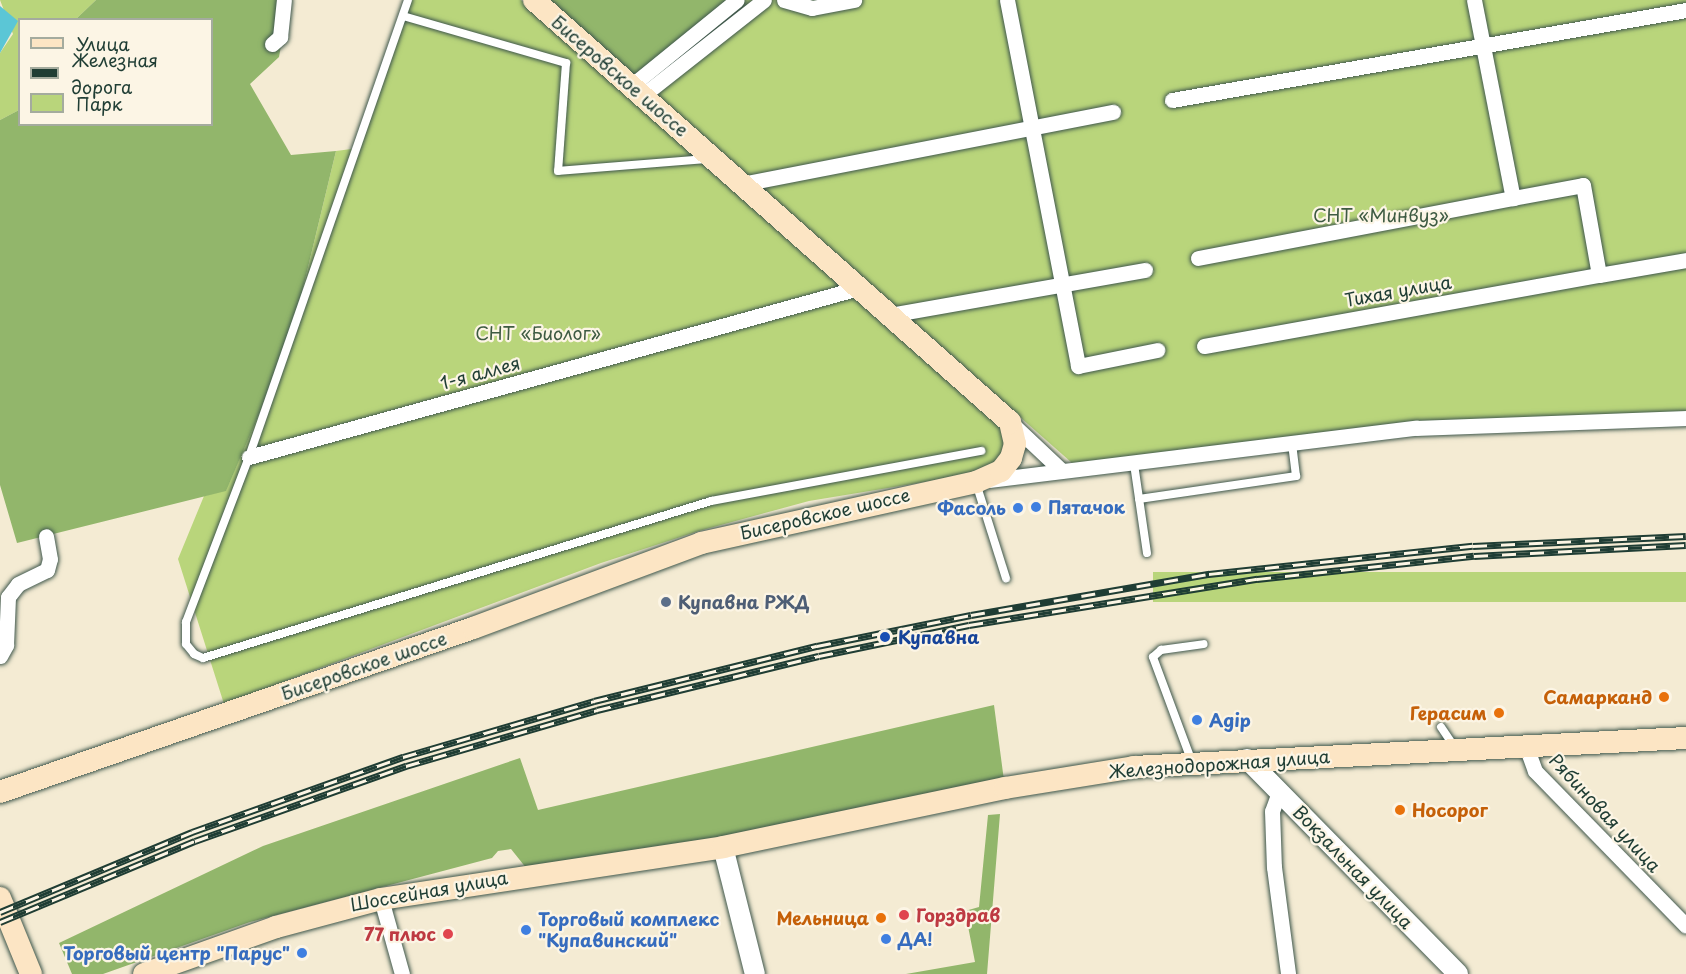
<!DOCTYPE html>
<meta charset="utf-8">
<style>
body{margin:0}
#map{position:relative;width:1686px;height:974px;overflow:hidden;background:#f4ebd3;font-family:"Playpen Sans",sans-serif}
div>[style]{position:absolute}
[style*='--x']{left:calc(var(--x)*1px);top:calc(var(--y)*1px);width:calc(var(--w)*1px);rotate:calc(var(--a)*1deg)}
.green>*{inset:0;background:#b9d57b;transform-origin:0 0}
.forest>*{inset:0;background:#92b66b}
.water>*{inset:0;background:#5bc6d6}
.roads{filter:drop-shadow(0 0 2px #3f574c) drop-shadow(0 0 2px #3f574c)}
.service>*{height:8px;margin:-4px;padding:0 4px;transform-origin:4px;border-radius:4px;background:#fff}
.minor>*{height:15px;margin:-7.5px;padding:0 7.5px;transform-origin:7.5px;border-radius:7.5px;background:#fff}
.tertiary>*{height:20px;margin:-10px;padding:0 10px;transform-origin:10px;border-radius:10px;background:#fff}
.secondary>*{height:22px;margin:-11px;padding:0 11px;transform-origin:11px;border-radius:11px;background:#fce5c4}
.rail>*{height:7px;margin-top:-3.5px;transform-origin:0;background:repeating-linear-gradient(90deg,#fcf5e5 0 14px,#1f3d34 0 28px);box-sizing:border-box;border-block:2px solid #1f3d34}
.dots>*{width:16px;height:16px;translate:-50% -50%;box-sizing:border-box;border:3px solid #fcf5e5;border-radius:50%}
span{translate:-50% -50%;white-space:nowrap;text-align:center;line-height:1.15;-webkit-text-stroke:4.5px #fcf5e5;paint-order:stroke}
.street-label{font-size:18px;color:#1f3d34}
.park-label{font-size:18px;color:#3e5b42}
.shop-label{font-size:18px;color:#366cbe;font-weight:700}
.left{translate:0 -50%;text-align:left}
.right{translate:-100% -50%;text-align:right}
.service-label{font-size:18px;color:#4e5e75;font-weight:700}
.transit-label{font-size:18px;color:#164399;font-weight:700}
.food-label{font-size:18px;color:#c56008;font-weight:700}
.health-label{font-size:18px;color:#be3a42;font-weight:700}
.legend{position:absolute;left:18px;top:18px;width:195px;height:108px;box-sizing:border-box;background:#fcf5e5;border:2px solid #a4ab9e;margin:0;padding:8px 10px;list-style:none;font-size:18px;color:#1f3d34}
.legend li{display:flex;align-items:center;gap:12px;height:30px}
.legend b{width:30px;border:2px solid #a4ab9e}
</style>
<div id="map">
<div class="green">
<i style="clip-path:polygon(0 0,96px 0,76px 19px,20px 20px,19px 110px,0 120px,0 53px,13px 34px)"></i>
<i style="clip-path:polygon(408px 0,521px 0,1003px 427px,1006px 445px,995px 464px,973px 474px,809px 501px,699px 531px,601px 563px,224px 704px,178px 559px,204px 496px,226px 490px,290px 342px,336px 151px,359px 148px)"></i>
<i style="clip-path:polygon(737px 0,1686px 0,1686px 418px,1416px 428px,1080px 470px,638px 80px)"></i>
<i style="left:1686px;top:572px;width:30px;height:533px;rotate:90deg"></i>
</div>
<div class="forest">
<i style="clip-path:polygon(96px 0,289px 0,279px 57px,250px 84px,291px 155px,336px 151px,290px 342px,226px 491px,17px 543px,0 485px,0 120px,19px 110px,20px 124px,212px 124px,212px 20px,76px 19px)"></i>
<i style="clip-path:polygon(548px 0,737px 0,638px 80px)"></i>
<i style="clip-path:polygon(994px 705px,1005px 788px,531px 874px,511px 849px,498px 851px,492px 858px,250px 922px,103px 974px,72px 974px,59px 943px,263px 846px,520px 758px,538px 810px)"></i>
<i style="clip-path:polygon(1000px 814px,987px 974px,906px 974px,975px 962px,965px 911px,979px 907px,988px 815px)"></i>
</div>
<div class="water">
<i style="clip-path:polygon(0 6px,18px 21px,0 53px)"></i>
</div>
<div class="roads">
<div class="service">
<i style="--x:408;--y:0;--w:484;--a:109.2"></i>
<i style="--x:249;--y:457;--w:177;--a:110.9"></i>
<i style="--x:186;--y:622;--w:22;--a:90"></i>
<i style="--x:186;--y:644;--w:13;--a:51"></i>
<i style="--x:194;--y:654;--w:10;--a:24"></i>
<i style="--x:203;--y:658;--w:532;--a:-17.17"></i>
<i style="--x:711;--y:501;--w:275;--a:-10.5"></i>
<i style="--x:403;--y:16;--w:170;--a:16.1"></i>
<i style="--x:566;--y:63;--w:108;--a:94.2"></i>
<i style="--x:558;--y:171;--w:148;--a:-4.6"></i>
<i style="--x:1134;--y:464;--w:90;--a:81.7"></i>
<i style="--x:976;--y:483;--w:100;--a:72.5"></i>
<i style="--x:1139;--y:499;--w:159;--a:-8.3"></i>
<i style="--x:1296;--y:476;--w:33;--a:-97"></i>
<i style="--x:1441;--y:727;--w:25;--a:56"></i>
<i style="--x:1192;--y:762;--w:112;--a:-110.4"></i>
<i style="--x:1153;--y:657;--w:11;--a:-41"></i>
<i style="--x:1161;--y:650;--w:43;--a:-7.9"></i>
</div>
<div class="minor">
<i style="--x:784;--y:0;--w:29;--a:16"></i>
<i style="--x:812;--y:8;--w:43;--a:-10.8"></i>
<i style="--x:1007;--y:0;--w:373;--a:79"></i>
<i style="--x:1078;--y:366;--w:81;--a:-11.4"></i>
<i style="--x:1474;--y:0;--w:202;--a:78.9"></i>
<i style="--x:1513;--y:198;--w:71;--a:-10.5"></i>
<i style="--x:1583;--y:185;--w:91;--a:79.9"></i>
<i style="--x:1599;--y:275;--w:88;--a:-9.8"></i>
<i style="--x:272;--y:44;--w:11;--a:-41"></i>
<i style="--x:280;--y:37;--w:37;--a:-84"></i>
<i style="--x:631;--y:86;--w:136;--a:-39.1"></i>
<i style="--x:642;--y:96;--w:155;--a:-38.2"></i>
<i style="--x:1172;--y:100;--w:522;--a:-9.93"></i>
<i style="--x:742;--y:184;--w:378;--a:-11"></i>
<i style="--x:1198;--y:258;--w:321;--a:-10.8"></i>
<i style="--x:889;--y:315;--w:260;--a:-10"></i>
<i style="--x:1204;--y:346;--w:401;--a:-10.2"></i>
<i style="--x:1010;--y:422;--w:71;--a:43.3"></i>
<i style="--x:249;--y:457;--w:633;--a:-15.49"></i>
<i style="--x:990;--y:480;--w:429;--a:-7"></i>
<i style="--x:1416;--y:428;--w:270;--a:-2.1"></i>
<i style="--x:0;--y:656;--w:13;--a:-61"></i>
<i style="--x:6;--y:645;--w:48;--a:-87.6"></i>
<i style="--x:8;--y:597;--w:16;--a:-52"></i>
<i style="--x:18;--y:584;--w:32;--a:-26"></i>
<i style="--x:47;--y:570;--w:11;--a:-75"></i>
<i style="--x:50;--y:559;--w:23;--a:-100"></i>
<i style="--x:1527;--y:749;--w:23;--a:70"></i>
<i style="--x:1535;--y:771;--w:216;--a:45.7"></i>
<i style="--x:1279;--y:792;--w:20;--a:110"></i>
<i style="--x:1272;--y:811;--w:56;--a:88"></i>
<i style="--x:1274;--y:867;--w:108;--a:82.5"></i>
<i style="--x:381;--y:899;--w:78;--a:74.4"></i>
</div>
<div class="tertiary">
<i style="--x:1247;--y:759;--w:301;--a:45.5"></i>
<i style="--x:723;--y:847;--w:131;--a:75.9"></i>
</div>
<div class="secondary">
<i style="--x:0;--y:792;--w:501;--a:-19.12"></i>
<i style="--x:473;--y:628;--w:243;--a:-20.4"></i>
<i style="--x:701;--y:543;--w:282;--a:-12.5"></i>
<i style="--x:976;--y:482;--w:27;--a:-24"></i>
<i style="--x:1001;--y:471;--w:16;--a:-52"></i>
<i style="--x:1011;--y:458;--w:15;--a:-74"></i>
<i style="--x:1015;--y:444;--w:23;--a:-103"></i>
<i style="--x:1010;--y:422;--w:636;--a:-138.44"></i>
<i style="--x:0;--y:898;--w:82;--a:67.8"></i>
<i style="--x:144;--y:974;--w:140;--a:-19.6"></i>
<i style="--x:276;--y:927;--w:109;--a:-14.9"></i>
<i style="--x:381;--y:899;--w:346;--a:-8.6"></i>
<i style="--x:723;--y:847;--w:288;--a:-11.8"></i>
<i style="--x:1005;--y:788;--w:131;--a:-9.2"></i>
<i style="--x:1134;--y:767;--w:553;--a:-3.01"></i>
</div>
</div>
<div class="rail">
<i style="--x:0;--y:912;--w:208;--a:-22.6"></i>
<i style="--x:192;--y:832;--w:224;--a:-19.6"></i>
<i style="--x:403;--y:757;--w:199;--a:-16.3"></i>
<i style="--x:594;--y:701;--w:230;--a:-13.9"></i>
<i style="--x:817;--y:646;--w:157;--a:-11.4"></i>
<i style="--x:971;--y:615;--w:242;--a:-9.8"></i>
<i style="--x:1209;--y:574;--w:265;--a:-6.1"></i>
<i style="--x:1473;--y:546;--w:213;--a:-2.7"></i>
<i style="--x:0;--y:922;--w:211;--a:-22.6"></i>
<i style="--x:195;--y:841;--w:224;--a:-19.6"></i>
<i style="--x:406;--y:766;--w:199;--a:-16.3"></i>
<i style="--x:597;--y:710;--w:228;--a:-13.7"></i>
<i style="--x:819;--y:656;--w:153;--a:-11.7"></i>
<i style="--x:969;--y:625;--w:292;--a:-9.1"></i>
<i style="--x:1257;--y:579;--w:218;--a:-6.1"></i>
<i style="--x:1474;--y:556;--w:212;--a:-3"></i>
</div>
<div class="dots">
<i style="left:1036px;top:507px;background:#3f7fe0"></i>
<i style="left:1018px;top:508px;background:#3f7fe0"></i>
<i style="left:666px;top:602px;background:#5c6f8a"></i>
<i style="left:885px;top:637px;background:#1a4fb4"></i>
<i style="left:1664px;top:697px;background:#e8710a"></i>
<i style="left:1499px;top:713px;background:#e8710a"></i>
<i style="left:1197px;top:720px;background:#3f7fe0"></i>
<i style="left:1400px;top:810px;background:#e8710a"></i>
<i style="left:904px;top:915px;background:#e0444e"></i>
<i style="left:881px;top:918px;background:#e8710a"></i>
<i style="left:526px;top:930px;background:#3f7fe0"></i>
<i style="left:448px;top:934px;background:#e0444e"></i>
<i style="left:886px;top:939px;background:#3f7fe0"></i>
<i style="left:302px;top:953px;background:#3f7fe0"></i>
</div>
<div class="street-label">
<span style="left:620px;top:76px;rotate:41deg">Бисеровское шоссе</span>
<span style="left:1398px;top:291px;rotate:-10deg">Тихая улица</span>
<span style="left:480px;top:373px;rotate:-15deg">1-я аллея</span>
<span style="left:825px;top:514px;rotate:-13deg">Бисеровское шоссе</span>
<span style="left:364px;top:666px;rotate:-19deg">Бисеровское шоссе</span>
<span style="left:1219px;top:764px;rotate:-4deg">Железнодорожная улица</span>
<span style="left:1605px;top:813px;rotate:47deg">Рябиновая улица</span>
<span style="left:1353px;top:867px;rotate:46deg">Вокзальная улица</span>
<span style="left:429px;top:891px;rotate:-10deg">Шоссейная улица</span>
</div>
<div class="park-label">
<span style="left:1381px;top:215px">СНТ «Минвуз»</span>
<span style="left:538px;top:333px">СНТ «Биолог»</span>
</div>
<div class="shop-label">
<span class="left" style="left:1048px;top:507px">Пятачок</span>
<span class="right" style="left:1006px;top:508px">Фасоль</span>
<span class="left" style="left:1209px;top:720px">Agip</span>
<span class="left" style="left:538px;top:930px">Торговый комплекс<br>"Купавинский"</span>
<span class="left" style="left:898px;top:939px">ДА!</span>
<span class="right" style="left:290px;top:953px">Торговый центр "Парус"</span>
</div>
<div class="service-label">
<span class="left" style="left:678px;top:602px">Купавна РЖД</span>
</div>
<div class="transit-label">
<span class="left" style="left:898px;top:637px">Купавна</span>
</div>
<div class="food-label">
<span class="right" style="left:1652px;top:697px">Самарканд</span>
<span class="right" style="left:1487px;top:713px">Герасим</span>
<span class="left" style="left:1412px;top:810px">Носорог</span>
<span class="right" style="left:869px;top:918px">Мельница</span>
</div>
<div class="health-label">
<span class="left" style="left:916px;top:915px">Горздрав</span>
<span class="right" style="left:436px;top:934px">77 плюс</span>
</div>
<ul class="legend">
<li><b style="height:8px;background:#fce5c4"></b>Улица</li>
<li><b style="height:8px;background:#1f3d34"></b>Железная дорога</li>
<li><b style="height:16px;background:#b9d57b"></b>Парк</li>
</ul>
</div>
